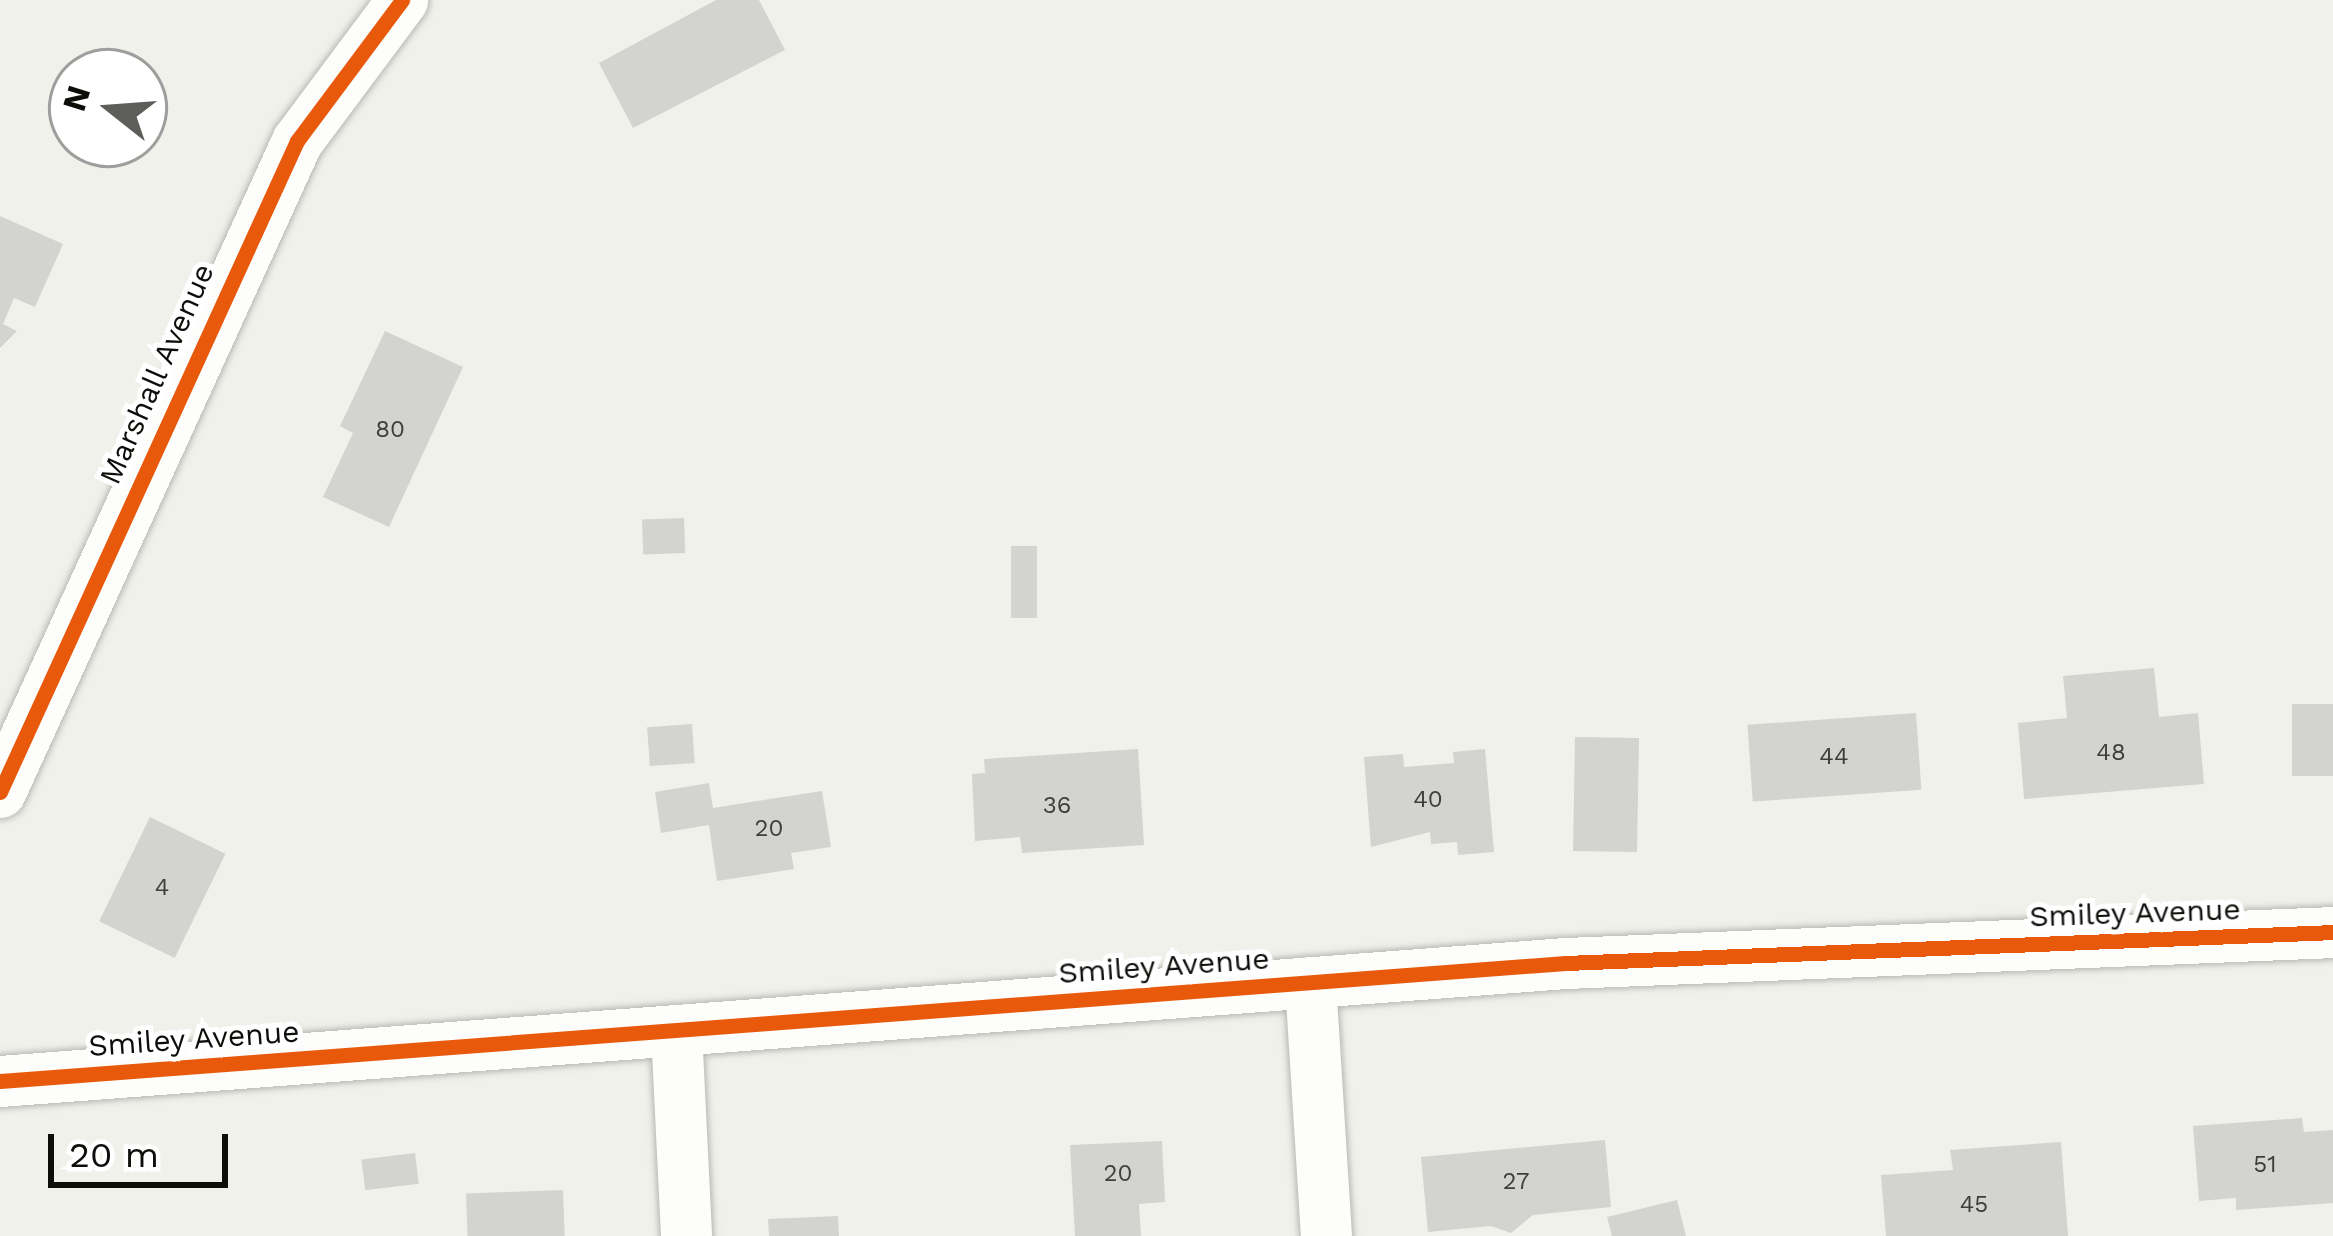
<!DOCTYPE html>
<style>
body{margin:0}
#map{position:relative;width:2333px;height:1236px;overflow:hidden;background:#f1f1ec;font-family:"Work Sans",sans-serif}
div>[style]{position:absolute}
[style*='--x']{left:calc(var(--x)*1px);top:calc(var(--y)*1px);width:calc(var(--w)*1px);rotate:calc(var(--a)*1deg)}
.building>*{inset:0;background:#d3d3cf;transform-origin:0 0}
.roads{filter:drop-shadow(0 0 3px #b9b9b5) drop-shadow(0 0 3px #b9b9b5)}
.minor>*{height:51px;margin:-25.5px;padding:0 25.5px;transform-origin:25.5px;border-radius:25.5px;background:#fdfdfc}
.cycleway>*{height:15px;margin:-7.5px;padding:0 7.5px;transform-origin:7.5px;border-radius:7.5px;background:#e8590c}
span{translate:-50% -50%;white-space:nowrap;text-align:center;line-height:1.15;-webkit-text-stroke:10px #fff;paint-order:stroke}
.number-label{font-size:24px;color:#3e3e3b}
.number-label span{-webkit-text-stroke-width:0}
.street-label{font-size:30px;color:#0d0d0a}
.north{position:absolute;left:48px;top:48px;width:120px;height:120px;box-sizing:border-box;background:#fff;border:3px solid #9e9e9d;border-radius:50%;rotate:287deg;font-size:33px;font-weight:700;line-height:48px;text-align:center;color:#0d0d0a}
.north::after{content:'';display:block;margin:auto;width:42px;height:54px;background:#5d5d59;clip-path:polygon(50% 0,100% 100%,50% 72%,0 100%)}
.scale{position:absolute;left:48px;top:1134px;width:180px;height:54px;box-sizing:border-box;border:6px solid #0d0d0a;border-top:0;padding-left:15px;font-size:36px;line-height:42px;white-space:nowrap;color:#0d0d0a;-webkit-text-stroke:9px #fff;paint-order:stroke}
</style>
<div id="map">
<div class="building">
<i style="clip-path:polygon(716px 0,759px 0,785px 50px,633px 128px,599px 63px)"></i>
<i style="clip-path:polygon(0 216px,63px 244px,35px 307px,14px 298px,3px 324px,17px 331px,0 348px)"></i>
<i style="clip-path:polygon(385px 331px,463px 367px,389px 527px,323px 497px,353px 433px,340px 426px)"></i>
<i style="left:684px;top:518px;width:35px;height:42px;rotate:88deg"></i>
<i style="left:1011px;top:546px;width:26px;height:72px"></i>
<i style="clip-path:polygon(2154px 668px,2159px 717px,2198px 713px,2204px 784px,2024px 799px,2018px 723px,2067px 718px,2063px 676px)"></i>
<i style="left:2333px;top:704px;width:72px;height:41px;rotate:90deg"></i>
<i style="left:1916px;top:713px;width:77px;height:169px;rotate:86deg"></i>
<i style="left:692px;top:724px;width:39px;height:45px;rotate:86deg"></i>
<i style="left:1575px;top:737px;width:64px;height:114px;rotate:1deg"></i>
<i style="clip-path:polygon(1138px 749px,1144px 845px,1022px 853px,1020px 837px,975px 841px,972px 774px,985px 773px,984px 759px)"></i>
<i style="clip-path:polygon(1485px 749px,1494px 852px,1458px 855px,1457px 842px,1431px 844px,1430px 832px,1371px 847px,1364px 757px,1403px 754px,1404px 767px,1454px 763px,1453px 752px)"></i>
<i style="clip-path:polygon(709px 783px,713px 808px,822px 791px,831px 847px,791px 853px,794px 869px,717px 881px,709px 825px,661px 833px,655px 792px)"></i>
<i style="left:150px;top:817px;width:84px;height:116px;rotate:26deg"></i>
<i style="clip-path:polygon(2302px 1118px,2304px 1132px,2333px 1130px,2333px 1203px,2236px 1210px,2236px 1198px,2199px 1201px,2193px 1126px)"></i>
<i style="clip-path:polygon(1605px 1140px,1611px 1207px,1533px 1215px,1511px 1233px,1491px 1226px,1428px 1232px,1421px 1157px)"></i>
<i style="clip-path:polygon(1162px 1141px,1165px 1202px,1139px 1204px,1141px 1236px,1075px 1236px,1070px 1145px)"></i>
<i style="clip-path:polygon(2061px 1142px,2068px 1236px,1886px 1236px,1881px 1175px,1953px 1170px,1950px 1150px)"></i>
<i style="left:415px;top:1153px;width:31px;height:54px;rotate:83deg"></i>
<i style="left:563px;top:1190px;width:46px;height:97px;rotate:88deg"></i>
<i style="clip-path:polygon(1677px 1200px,1686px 1236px,1612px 1236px,1607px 1217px)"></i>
<i style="clip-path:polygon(838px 1216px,839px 1236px,769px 1236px,768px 1219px)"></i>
</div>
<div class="roads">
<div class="minor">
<i style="--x:0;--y:792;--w:716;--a:-65.48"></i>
<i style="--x:297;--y:141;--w:176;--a:-53.3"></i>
<i style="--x:1310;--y:982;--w:255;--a:86.4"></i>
<i style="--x:676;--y:1030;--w:206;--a:87.2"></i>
<i style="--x:0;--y:1081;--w:1570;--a:-4.31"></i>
<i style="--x:1566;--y:963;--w:768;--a:-2.31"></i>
</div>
</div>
<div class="cycleway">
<i style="--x:0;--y:792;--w:716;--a:-65.48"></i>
<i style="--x:297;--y:141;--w:176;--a:-53.3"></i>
<i style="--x:0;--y:1081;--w:1570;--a:-4.31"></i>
<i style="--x:1566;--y:963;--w:768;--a:-2.31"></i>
</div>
<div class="number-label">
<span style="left:390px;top:430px">80</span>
<span style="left:2111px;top:753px">48</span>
<span style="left:1834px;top:757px">44</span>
<span style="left:1428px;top:800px">40</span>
<span style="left:1057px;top:806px">36</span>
<span style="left:769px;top:829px">20</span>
<span style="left:162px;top:888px">4</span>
<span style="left:2265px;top:1165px">51</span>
<span style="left:1118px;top:1174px">20</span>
<span style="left:1516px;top:1182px">27</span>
<span style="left:1974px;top:1205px">45</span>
</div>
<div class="street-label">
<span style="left:157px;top:374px;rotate:-66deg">Marshall Avenue</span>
<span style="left:2135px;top:913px;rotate:-2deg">Smiley Avenue</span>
<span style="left:1164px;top:966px;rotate:-4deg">Smiley Avenue</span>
<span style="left:194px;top:1039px;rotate:-4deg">Smiley Avenue</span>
</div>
<div class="north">N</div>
<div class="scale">20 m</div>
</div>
